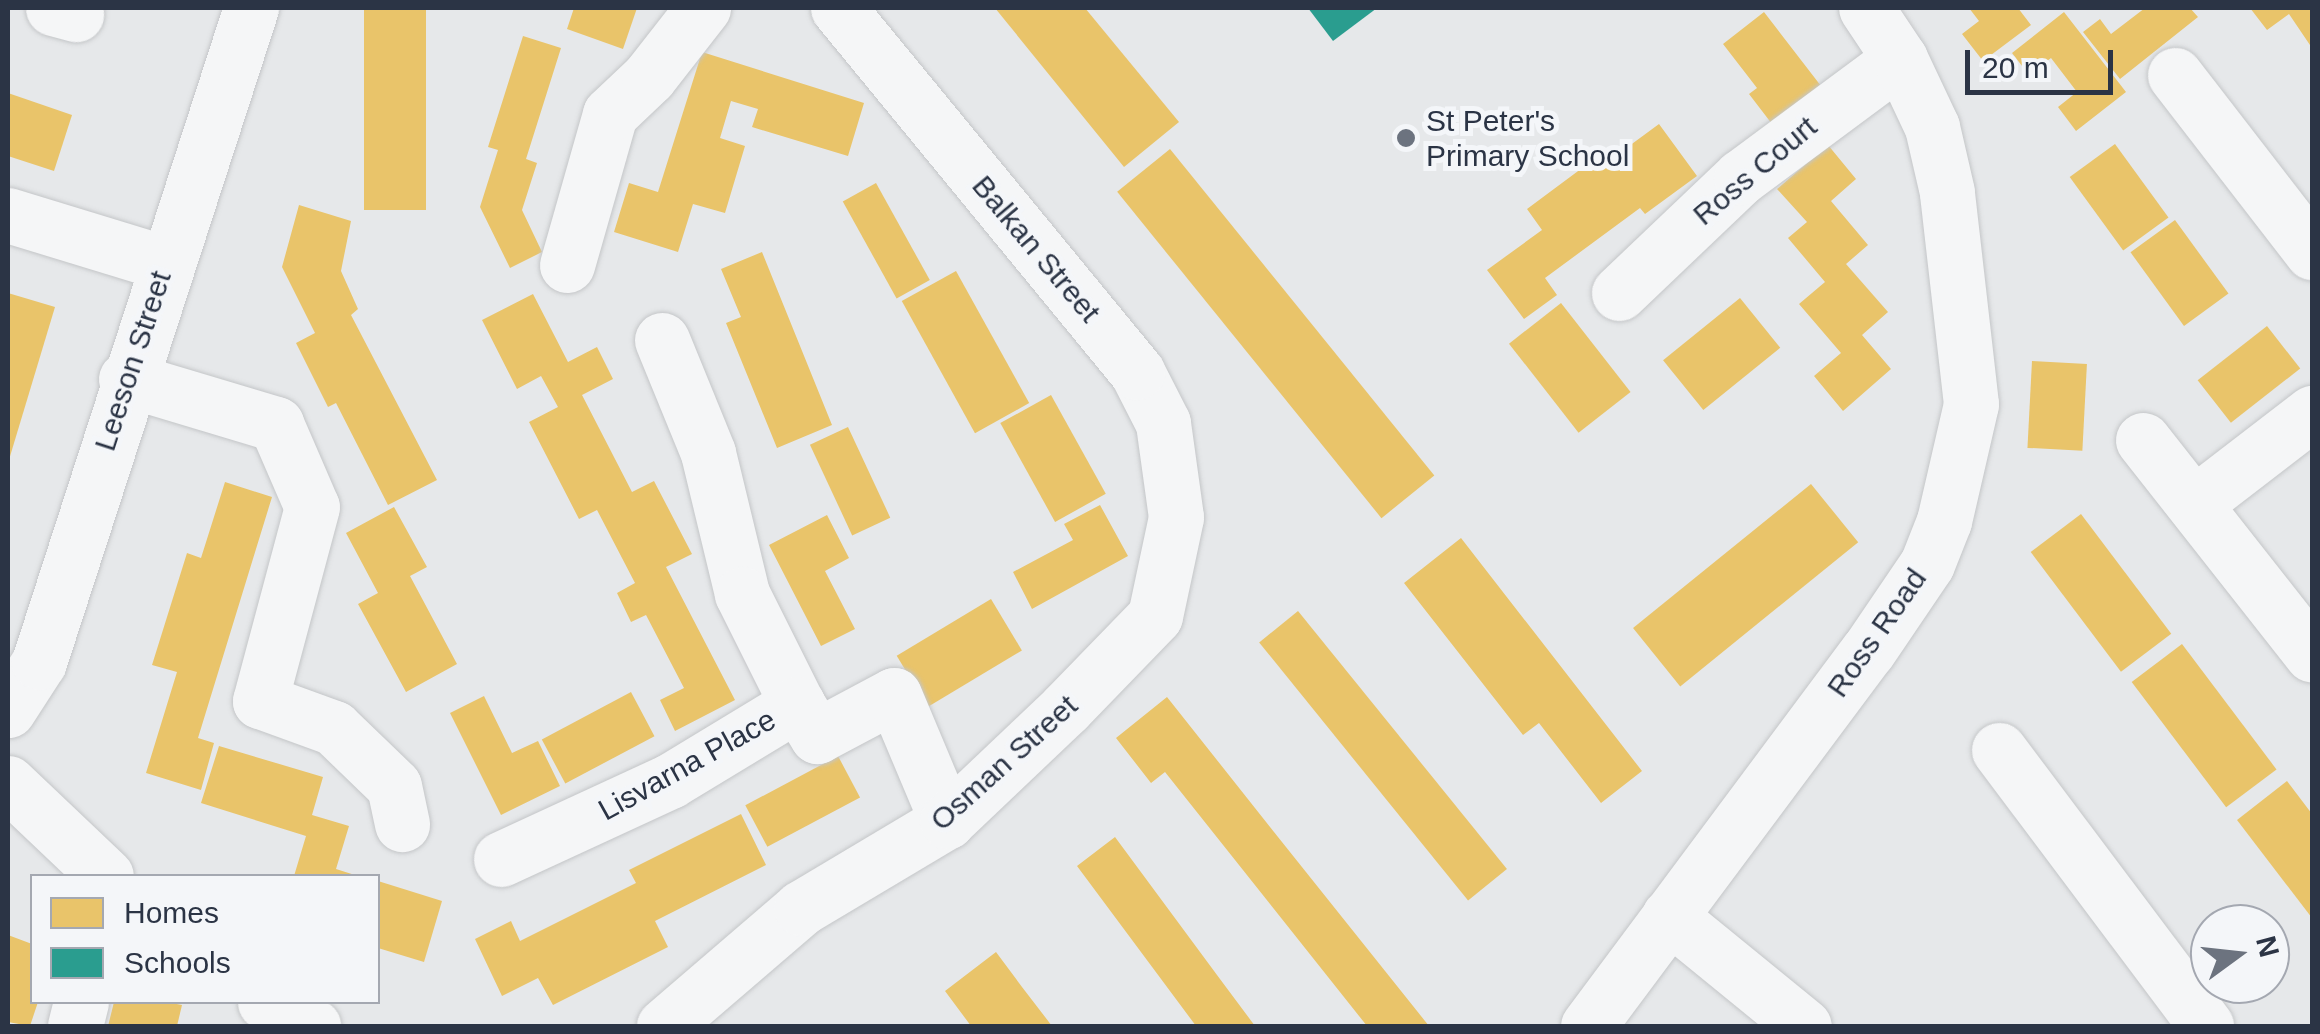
<!DOCTYPE html>
<style>
body{margin:0}
#map{position:relative;width:2320px;height:1034px;overflow:hidden;background:#e6e8ea;font-family:Helvetica,sans-serif}
div>[style]{position:absolute}
[style*='--x']{left:calc(var(--x)*1px);top:calc(var(--y)*1px);width:calc(var(--w)*1px);rotate:calc(var(--a)*1deg)}
.homes>*{inset:0;background:#e9c46a;transform-origin:0 0}
.schools>*{inset:0;background:#2a9d8f}
.roads{filter:drop-shadow(0 0 2px #c4c6c8) drop-shadow(0 0 2px #c4c6c8)}
.minor>*{height:55px;margin:-27.5px;padding:0 27.5px;transform-origin:27.5px;border-radius:27.5px;background:#f5f6f7}
.dots>*{width:28px;height:28px;translate:-50% -50%;box-sizing:border-box;border:5px solid #f4f6f9;border-radius:50%}
span{translate:-50% -50%;white-space:nowrap;text-align:center;line-height:1.15;-webkit-text-stroke:10px #f4f6f9;paint-order:stroke}
.poi-label{font-size:30px;color:#2b3445}
.left{translate:0 -50%;text-align:left}
.street-label{font-size:30px;color:#2b3445}
.frame{position:absolute;inset:0;border:10px solid #2b3445;pointer-events:none}
.legend{position:absolute;left:30px;top:874px;width:350px;height:130px;box-sizing:border-box;background:#f4f6f9;border:2px solid #a4a8b1;margin:0;padding:12px 18px;list-style:none;font-size:30px;color:#2b3445}
.legend li{display:flex;align-items:center;gap:20px;height:50px}
.legend b{width:50px;border:2px solid #a4a8b1}
.north{position:absolute;left:2190px;top:904px;width:100px;height:100px;box-sizing:border-box;background:#f4f6f9;border:2px solid #a4a8b1;border-radius:50%;rotate:75deg;font-size:28px;font-weight:700;line-height:40px;text-align:center;color:#2b3445}
.north::after{content:'';display:block;margin:auto;width:35px;height:45px;background:#6c737f;clip-path:polygon(50% 0,100% 100%,50% 72%,0 100%)}
.scale{position:absolute;left:1965px;top:50px;width:148px;height:45px;box-sizing:border-box;border:5px solid #2b3445;border-top:0;padding-left:12px;font-size:30px;line-height:35px;white-space:nowrap;color:#2b3445;-webkit-text-stroke:8px #f4f6f9;paint-order:stroke}
</style>
<div id="map">
<div class="homes">
<i style="left:364px;top:8px;width:62px;height:202px"></i>
<i style="clip-path:polygon(574px 8px,637px 8px,623px 49px,567px 29px)"></i>
<i style="clip-path:polygon(995px 8px,1085px 8px,1179px 122px,1124px 167px)"></i>
<i style="clip-path:polygon(1969px 8px,2018px 8px,2031px 25px,1983px 61px,1962px 34px,1979px 21px)"></i>
<i style="clip-path:polygon(2145px 8px,2190px 8px,2198px 17px,2120px 79px,2083px 32px,2100px 19px,2111px 34px)"></i>
<i style="clip-path:polygon(2250px 8px,2312px 8px,2312px 48px,2289px 14px,2267px 30px)"></i>
<i style="clip-path:polygon(1764px 12px,1821px 86px,1772px 124px,1749px 94px,1757px 88px,1723px 44px)"></i>
<i style="clip-path:polygon(2064px 12px,2126px 92px,2076px 131px,2058px 107px,2077px 92px,2051px 58px,2029px 75px,2012px 53px)"></i>
<i style="clip-path:polygon(523px 36px,561px 48px,526px 159px,537px 163px,522px 210px,542px 252px,510px 268px,480px 207px,498px 150px,488px 147px)"></i>
<i style="clip-path:polygon(702px 52px,864px 103px,848px 156px,752px 127px,758px 109px,731px 101px,720px 138px,745px 146px,725px 213px,693px 204px,678px 252px,614px 232px,629px 183px,658px 192px)"></i>
<i style="clip-path:polygon(8px 93px,72px 115px,54px 171px,8px 156px)"></i>
<i style="clip-path:polygon(1659px 124px,1697px 176px,1645px 214px,1640px 208px,1545px 278px,1557px 295px,1524px 319px,1487px 270px,1542px 230px,1527px 209px,1601px 154px,1606px 163px)"></i>
<i style="left:2115px;top:144px;width:91px;height:56px;rotate:54deg"></i>
<i style="clip-path:polygon(1828px 145px,1856px 179px,1831px 201px,1868px 245px,1846px 264px,1888px 312px,1862px 335px,1891px 369px,1843px 411px,1814px 376px,1841px 353px,1799px 304px,1825px 282px,1788px 238px,1807px 222px,1777px 189px)"></i>
<i style="left:1170px;top:149px;width:420px;height:68px;rotate:51deg"></i>
<i style="left:876px;top:183px;width:111px;height:38px;rotate:61deg"></i>
<i style="clip-path:polygon(299px 205px,351px 221px,341px 271px,358px 309px,351px 315px,437px 480px,388px 505px,336px 403px,328px 407px,296px 343px,315px 333px,282px 267px)"></i>
<i style="left:2175px;top:220px;width:91px;height:55px;rotate:54deg"></i>
<i style="clip-path:polygon(762px 252px,832px 425px,777px 448px,726px 323px,741px 317px,721px 269px)"></i>
<i style="left:956px;top:271px;width:151px;height:62px;rotate:61deg"></i>
<i style="clip-path:polygon(8px 293px,55px 307px,8px 463px)"></i>
<i style="clip-path:polygon(533px 294px,568px 362px,597px 347px,613px 379px,582px 395px,632px 492px,654px 481px,692px 554px,666px 567px,735px 700px,675px 731px,660px 700px,684px 688px,646px 615px,631px 622px,617px 593px,635px 583px,597px 510px,579px 519px,529px 422px,558px 407px,541px 376px,517px 389px,482px 320px)"></i>
<i style="left:1740px;top:298px;width:64px;height:99px;rotate:51deg"></i>
<i style="left:1561px;top:303px;width:113px;height:66px;rotate:52deg"></i>
<i style="left:2267px;top:326px;width:54px;height:88px;rotate:52deg"></i>
<i style="left:2032px;top:361px;width:55px;height:87px;rotate:3deg"></i>
<i style="left:1051px;top:395px;width:113px;height:58px;rotate:61deg"></i>
<i style="left:848px;top:427px;width:100px;height:42px;rotate:65deg"></i>
<i style="clip-path:polygon(225px 482px,272px 497px,198px 738px,214px 743px,201px 790px,146px 773px,177px 672px,152px 665px,187px 553px,201px 558px)"></i>
<i style="left:1811px;top:484px;width:75px;height:229px;rotate:51deg"></i>
<i style="clip-path:polygon(1100px 505px,1128px 556px,1032px 609px,1013px 572px,1073px 540px,1064px 524px)"></i>
<i style="clip-path:polygon(394px 507px,427px 567px,410px 576px,457px 664px,406px 692px,358px 604px,378px 593px,346px 533px)"></i>
<i style="left:2081px;top:514px;width:150px;height:63px;rotate:53deg"></i>
<i style="clip-path:polygon(827px 515px,849px 558px,825px 571px,855px 629px,821px 646px,769px 545px)"></i>
<i style="clip-path:polygon(1461px 538px,1642px 771px,1601px 803px,1539px 723px,1523px 735px,1404px 583px)"></i>
<i style="left:991px;top:599px;width:60px;height:110px;rotate:59deg"></i>
<i style="left:1298px;top:611px;width:332px;height:50px;rotate:51deg"></i>
<i style="left:2182px;top:644px;width:157px;height:63px;rotate:53deg"></i>
<i style="left:631px;top:692px;width:50px;height:101px;rotate:62deg"></i>
<i style="clip-path:polygon(484px 696px,512px 753px,538px 741px,560px 786px,501px 815px,450px 713px)"></i>
<i style="clip-path:polygon(1167px 697px,1274px 832px,1429px 1026px,1367px 1026px,1165px 772px,1151px 783px,1116px 738px)"></i>
<i style="clip-path:polygon(219px 746px,323px 777px,312px 815px,349px 826px,336px 869px,358px 876px,294px 876px,306px 836px,201px 803px)"></i>
<i style="left:838px;top:756px;width:47px;height:105px;rotate:62deg"></i>
<i style="clip-path:polygon(2287px 781px,2312px 814px,2312px 918px,2237px 820px)"></i>
<i style="clip-path:polygon(741px 814px,766px 865px,655px 921px,668px 947px,553px 1005px,538px 978px,502px 996px,475px 939px,511px 921px,520px 941px,636px 883px,629px 870px)"></i>
<i style="clip-path:polygon(1115px 837px,1217px 975px,1255px 1026px,1196px 1026px,1077px 866px)"></i>
<i style="clip-path:polygon(378px 881px,442px 901px,424px 962px,378px 948px)"></i>
<i style="clip-path:polygon(8px 935px,32px 944px,32px 1002px,38px 1002px,30px 1026px,8px 1022px)"></i>
<i style="clip-path:polygon(996px 952px,1022px 987px,1052px 1026px,971px 1026px,945px 991px)"></i>
<i style="clip-path:polygon(114px 1002px,166px 1002px,182px 1005px,177px 1026px,108px 1026px)"></i>
</div>
<div class="schools">
<i style="clip-path:polygon(1308px 8px,1377px 8px,1333px 41px)"></i>
</div>
<div class="roads">
<div class="minor">
<i style="--x:53;--y:8;--w:24;--a:15"></i>
<i style="--x:2175;--y:75;--w:224;--a:52.3"></i>
<i style="--x:8;--y:215;--w:164;--a:17"></i>
<i style="--x:567;--y:265;--w:157;--a:-74.1"></i>
<i style="--x:610;--y:114;--w:54;--a:-43.5"></i>
<i style="--x:649;--y:77;--w:88;--a:-52"></i>
<i style="--x:1619;--y:293;--w:168;--a:-43.6"></i>
<i style="--x:1741;--y:177;--w:198;--a:-36.6"></i>
<i style="--x:662;--y:340;--w:122;--a:67.8"></i>
<i style="--x:708;--y:453;--w:145;--a:76.4"></i>
<i style="--x:742;--y:594;--w:123;--a:63.4"></i>
<i style="--x:126;--y:379;--w:157;--a:16.7"></i>
<i style="--x:276;--y:424;--w:90;--a:66.6"></i>
<i style="--x:312;--y:507;--w:201;--a:105"></i>
<i style="--x:260;--y:701;--w:79;--a:20"></i>
<i style="--x:334;--y:728;--w:83;--a:44"></i>
<i style="--x:394;--y:786;--w:39;--a:78"></i>
<i style="--x:2143;--y:440;--w:273;--a:51.8"></i>
<i style="--x:2195;--y:503;--w:148;--a:-37.6"></i>
<i style="--x:8;--y:710;--w:57;--a:-57.1"></i>
<i style="--x:39;--y:662;--w:688;--a:-72.04"></i>
<i style="--x:1999;--y:750;--w:345;--a:53.1"></i>
<i style="--x:8;--y:783;--w:135;--a:43.5"></i>
<i style="--x:501;--y:859;--w:186;--a:-24.8"></i>
<i style="--x:670;--y:781;--w:149;--a:-31.2"></i>
<i style="--x:797;--y:704;--w:38;--a:58"></i>
<i style="--x:817;--y:736;--w:87;--a:-28"></i>
<i style="--x:894;--y:695;--w:137;--a:67.2"></i>
<i style="--x:1669;--y:916;--w:174;--a:39.2"></i>
<i style="--x:265;--y:1002;--w:54;--a:26.6"></i>
<i style="--x:75;--y:1026;--w:25;--a:-76"></i>
<i style="--x:664;--y:1026;--w:181;--a:-40.7"></i>
<i style="--x:801;--y:908;--w:170;--a:-30.8"></i>
<i style="--x:947;--y:821;--w:163;--a:-43.5"></i>
<i style="--x:1065;--y:709;--w:129;--a:-45.9"></i>
<i style="--x:1155;--y:616;--w:101;--a:-78"></i>
<i style="--x:1176;--y:517;--w:95;--a:-97.9"></i>
<i style="--x:1163;--y:423;--w:57;--a:-117"></i>
<i style="--x:1137;--y:372;--w:471;--a:-129.4"></i>
<i style="--x:1588;--y:1026;--w:468;--a:-53.3"></i>
<i style="--x:1868;--y:651;--w:105;--a:-55.9"></i>
<i style="--x:1927;--y:564;--w:46;--a:-68.4"></i>
<i style="--x:1944;--y:521;--w:120;--a:-77"></i>
<i style="--x:1971;--y:404;--w:213;--a:-96.5"></i>
<i style="--x:1947;--y:192;--w:67;--a:-103"></i>
<i style="--x:1932;--y:127;--w:75;--a:-115.2"></i>
<i style="--x:1900;--y:59;--w:61;--a:-123.7"></i>
</div>
</div>
<div class="dots">
<i style="left:1406px;top:138px;background:#6c737f"></i>
</div>
<div class="poi-label">
<span class="left" style="left:1426px;top:138px">St Peter's<br>Primary School</span>
</div>
<div class="street-label">
<span style="left:1755px;top:171px;rotate:-40deg">Ross Court</span>
<span style="left:1036px;top:249px;rotate:50deg">Balkan Street</span>
<span style="left:133px;top:361px;rotate:-72deg">Leeson Street</span>
<span style="left:1877px;top:633px;rotate:-55deg">Ross Road</span>
<span style="left:1004px;top:763px;rotate:-42deg">Osman Street</span>
<span style="left:687px;top:765px;rotate:-29deg">Lisvarna Place</span>
</div>
<div class="frame"></div>
<ul class="legend">
<li><b style="height:28px;background:#e9c46a"></b>Homes</li>
<li><b style="height:28px;background:#2a9d8f"></b>Schools</li>
</ul>
<div class="north">N</div>
<div class="scale">20 m</div>
</div>
